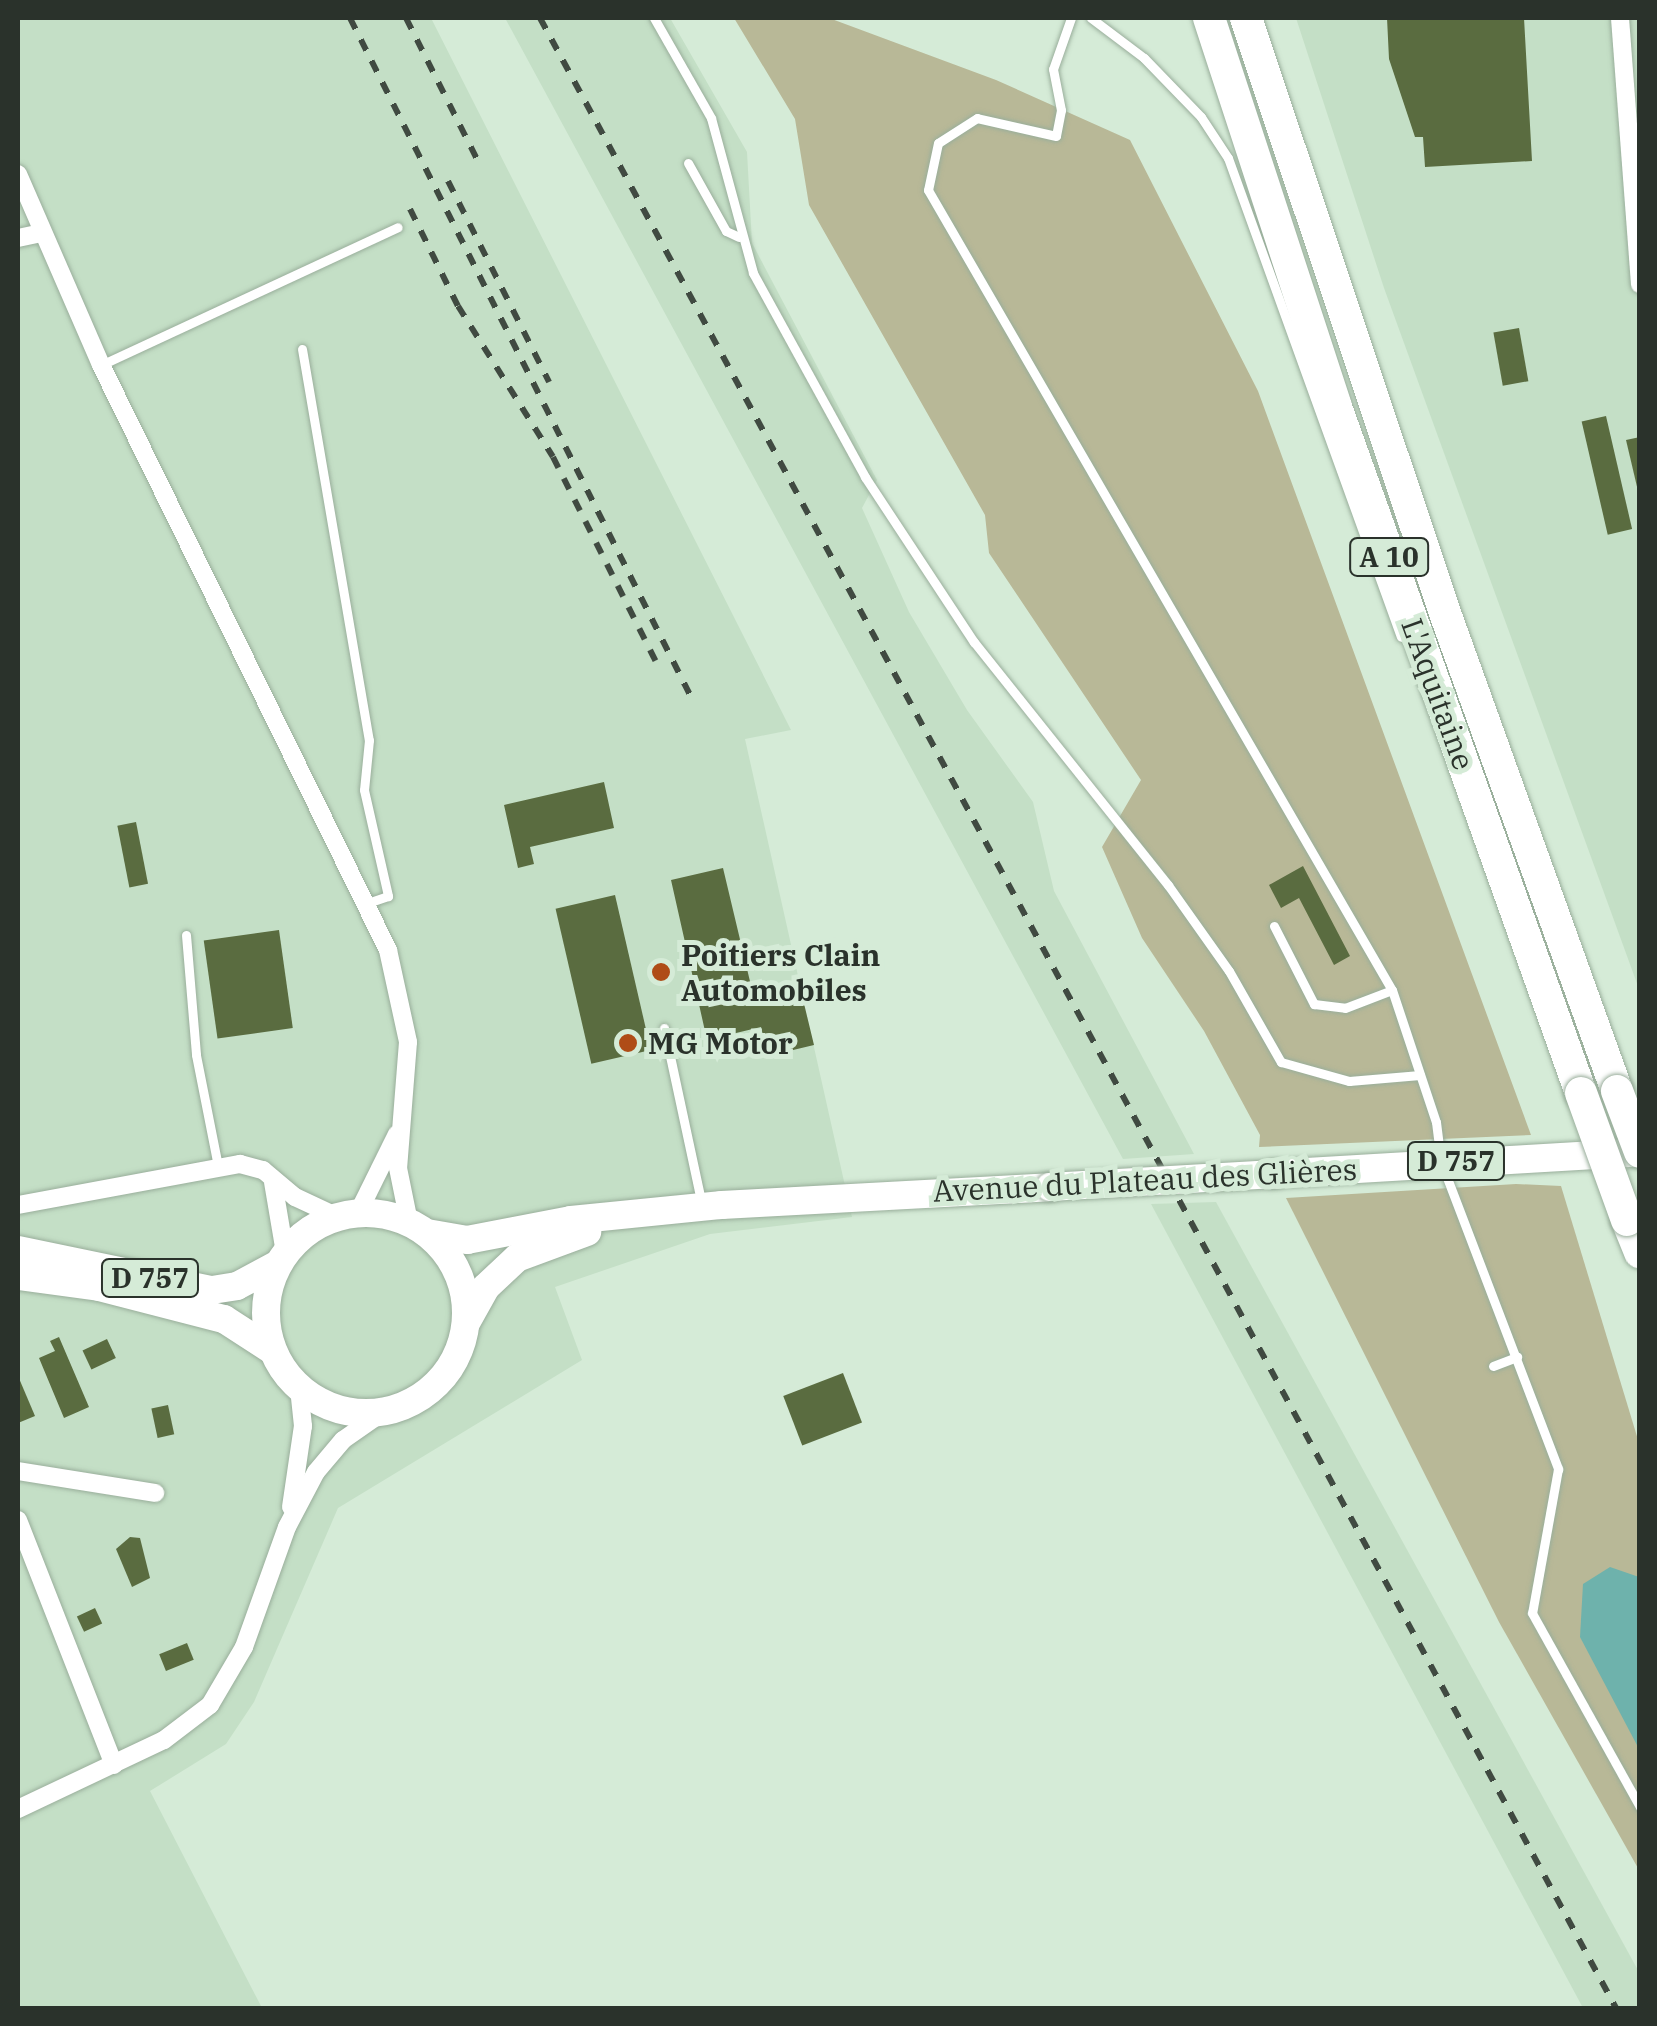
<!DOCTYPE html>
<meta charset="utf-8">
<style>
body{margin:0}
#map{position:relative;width:1657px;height:2026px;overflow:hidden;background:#d5ebd7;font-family:"IBM Plex Serif",serif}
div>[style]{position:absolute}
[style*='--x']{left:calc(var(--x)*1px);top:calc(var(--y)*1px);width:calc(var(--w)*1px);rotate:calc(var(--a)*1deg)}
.built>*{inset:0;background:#c4dfc6}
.green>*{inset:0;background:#b8b897}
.water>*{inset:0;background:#6eb2ac}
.building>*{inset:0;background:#5a6c40;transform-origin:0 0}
.roads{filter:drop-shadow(0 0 2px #99ae9b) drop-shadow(0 0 2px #99ae9b)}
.service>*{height:9px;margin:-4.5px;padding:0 4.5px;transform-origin:4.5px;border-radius:4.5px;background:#fff}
.minor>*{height:18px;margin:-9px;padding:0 9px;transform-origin:9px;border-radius:9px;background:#fff}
.primary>*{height:28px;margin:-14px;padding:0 14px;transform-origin:14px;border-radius:14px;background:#fff}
.primary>.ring{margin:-14px;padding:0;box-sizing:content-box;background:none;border:28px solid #fff;border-radius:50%}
.motorway>*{height:32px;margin:-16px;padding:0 16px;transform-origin:16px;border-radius:16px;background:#fff}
.rail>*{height:6px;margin-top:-3px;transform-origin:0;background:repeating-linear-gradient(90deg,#404a41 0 12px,transparent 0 24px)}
.bridges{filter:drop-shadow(0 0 2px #99ae9b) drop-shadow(0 0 2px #99ae9b)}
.primary-bridge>*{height:28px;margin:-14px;padding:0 14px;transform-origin:14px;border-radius:14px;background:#fff}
.motorway-bridge>*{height:32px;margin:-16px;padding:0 16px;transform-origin:16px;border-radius:16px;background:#fff}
.dots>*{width:28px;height:28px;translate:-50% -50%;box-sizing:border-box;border:5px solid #d5ebd7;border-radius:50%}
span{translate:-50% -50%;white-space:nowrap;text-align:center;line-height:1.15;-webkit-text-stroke:10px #d5ebd7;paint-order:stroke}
.shield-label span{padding:2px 8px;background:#d5ebd7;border:2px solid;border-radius:8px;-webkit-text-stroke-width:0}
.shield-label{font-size:28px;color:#2a322b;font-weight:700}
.street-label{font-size:30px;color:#2a322b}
.poi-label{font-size:30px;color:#2a322b;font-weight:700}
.left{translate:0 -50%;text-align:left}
.frame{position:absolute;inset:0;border:20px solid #2a322b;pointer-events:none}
</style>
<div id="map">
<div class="built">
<i style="clip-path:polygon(18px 18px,431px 18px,791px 730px,745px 739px,852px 1217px,710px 1234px,555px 1287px,582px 1360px,338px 1508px,254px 1702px,226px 1744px,150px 1791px,262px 2008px,18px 2008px)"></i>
<i style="clip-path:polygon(505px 18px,670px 18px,747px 152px,752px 243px,877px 480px,862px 508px,909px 612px,967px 710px,1033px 802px,1054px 891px,1194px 1154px,1123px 1159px)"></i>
<i style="clip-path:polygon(1296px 18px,1639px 18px,1639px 989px,1384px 288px)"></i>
<i style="clip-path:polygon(1216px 1202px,1639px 1972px,1639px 2008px,1583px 2008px,1151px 1204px)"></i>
</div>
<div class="green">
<i style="clip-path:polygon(734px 18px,829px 18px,996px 80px,1130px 140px,1258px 391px,1531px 1135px,1259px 1147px,1260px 1135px,1204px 1031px,1142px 938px,1102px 847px,1141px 780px,989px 553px,985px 515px,809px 205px,795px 119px)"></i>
<i style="clip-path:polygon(1516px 1184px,1561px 1186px,1639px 1443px,1639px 1870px,1499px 1622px,1286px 1198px)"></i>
</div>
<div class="water">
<i style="clip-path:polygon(1610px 1567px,1639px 1577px,1639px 1749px,1580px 1637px,1583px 1584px)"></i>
</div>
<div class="building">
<i style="clip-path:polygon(1387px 18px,1524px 18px,1532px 161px,1425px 167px,1423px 137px,1415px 137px,1389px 59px)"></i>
<i style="left:1519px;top:328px;width:54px;height:26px;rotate:80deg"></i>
<i style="left:1606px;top:416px;width:116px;height:25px;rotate:77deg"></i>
<i style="clip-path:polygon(1640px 437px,1640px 491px,1638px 491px,1626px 440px)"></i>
<i style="clip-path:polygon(604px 782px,614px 828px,530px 847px,534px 864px,518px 868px,504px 805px)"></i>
<i style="left:136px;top:822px;width:63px;height:19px;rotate:79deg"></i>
<i style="clip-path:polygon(1303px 866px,1350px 956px,1334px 965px,1299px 898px,1281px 908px,1269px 885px)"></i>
<i style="clip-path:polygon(723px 868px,753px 994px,799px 983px,814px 1045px,768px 1056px,761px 1027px,707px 1040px,671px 880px)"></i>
<i style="left:615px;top:895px;width:159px;height:61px;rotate:77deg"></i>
<i style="left:279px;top:930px;width:99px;height:76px;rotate:82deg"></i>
<i style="clip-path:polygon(59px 1337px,89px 1407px,64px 1418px,39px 1358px,55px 1351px,50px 1341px)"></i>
<i style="left:107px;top:1339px;width:21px;height:27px;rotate:65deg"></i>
<i style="left:843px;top:1373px;width:53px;height:64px;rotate:69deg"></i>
<i style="clip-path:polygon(18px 1376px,35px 1416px,18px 1423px)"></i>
<i style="left:168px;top:1405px;width:30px;height:17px;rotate:78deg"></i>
<i style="clip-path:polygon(130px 1537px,140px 1538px,150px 1578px,132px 1587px,116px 1549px)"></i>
<i style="left:95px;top:1608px;width:17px;height:20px;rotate:65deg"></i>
<i style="left:187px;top:1643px;width:18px;height:30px;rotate:68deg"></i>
</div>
<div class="roads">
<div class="service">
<i style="--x:654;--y:18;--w:115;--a:60.3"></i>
<i style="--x:711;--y:118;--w:161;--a:74.8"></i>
<i style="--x:753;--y:273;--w:233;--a:61.2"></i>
<i style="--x:865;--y:477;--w:198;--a:56.6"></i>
<i style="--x:974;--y:642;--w:311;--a:51.4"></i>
<i style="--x:1168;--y:885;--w:105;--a:54.7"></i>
<i style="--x:1229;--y:971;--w:105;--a:60.3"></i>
<i style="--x:1281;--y:1062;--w:71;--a:15.6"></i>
<i style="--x:1349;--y:1081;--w:71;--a:-4.8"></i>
<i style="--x:1071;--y:18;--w:54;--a:109.4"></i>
<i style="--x:1053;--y:69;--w:42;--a:79"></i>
<i style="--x:1061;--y:110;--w:26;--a:101"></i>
<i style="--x:1056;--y:136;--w:81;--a:-167.2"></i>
<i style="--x:977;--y:118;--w:46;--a:147.3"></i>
<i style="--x:938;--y:143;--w:48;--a:102"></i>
<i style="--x:928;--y:190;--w:925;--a:59.89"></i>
<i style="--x:1392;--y:990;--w:139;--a:71.6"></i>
<i style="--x:1436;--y:1122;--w:40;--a:82.9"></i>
<i style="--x:1441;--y:1162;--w:329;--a:69.1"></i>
<i style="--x:1558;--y:1469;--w:146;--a:100.2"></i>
<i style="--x:1532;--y:1613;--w:222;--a:60.9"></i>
<i style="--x:1091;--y:18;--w:66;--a:37"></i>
<i style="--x:1144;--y:58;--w:82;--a:46"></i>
<i style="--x:1201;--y:117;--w:49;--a:56.6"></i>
<i style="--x:1228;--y:158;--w:509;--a:70.14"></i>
<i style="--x:688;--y:163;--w:78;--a:60.8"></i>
<i style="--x:726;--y:231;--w:14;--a:25"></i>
<i style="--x:302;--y:349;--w:397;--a:80.3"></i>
<i style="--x:369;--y:740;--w:50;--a:95.7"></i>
<i style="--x:364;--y:790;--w:109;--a:77.2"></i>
<i style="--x:388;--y:896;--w:21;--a:161"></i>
<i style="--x:101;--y:365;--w:327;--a:-24.9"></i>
<i style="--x:1274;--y:926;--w:88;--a:62.9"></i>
<i style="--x:1314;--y:1004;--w:31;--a:7"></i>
<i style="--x:1345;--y:1008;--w:50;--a:-21"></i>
<i style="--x:186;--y:935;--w:120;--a:85.2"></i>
<i style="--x:196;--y:1055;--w:113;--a:78.8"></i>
<i style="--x:664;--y:1028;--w:177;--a:77.9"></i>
<i style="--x:1493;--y:1366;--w:26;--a:-21"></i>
</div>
<div class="minor">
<i style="--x:1620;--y:18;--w:267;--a:85.7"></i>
<i style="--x:18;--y:174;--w:208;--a:66.5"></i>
<i style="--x:101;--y:365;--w:652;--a:63.87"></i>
<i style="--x:388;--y:950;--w:94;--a:77.7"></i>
<i style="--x:408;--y:1042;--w:126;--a:94.5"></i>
<i style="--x:398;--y:1168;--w:55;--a:78.5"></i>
<i style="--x:18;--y:238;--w:24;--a:-12"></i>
<i style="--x:273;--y:1182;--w:72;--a:80.4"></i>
<i style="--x:18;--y:1205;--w:226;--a:-10.5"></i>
<i style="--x:240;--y:1164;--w:24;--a:15"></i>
<i style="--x:263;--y:1170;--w:42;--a:40.2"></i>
<i style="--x:295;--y:1197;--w:47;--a:24.9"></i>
<i style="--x:358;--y:1213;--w:88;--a:-63.7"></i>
<i style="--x:18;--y:1471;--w:139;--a:9.1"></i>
<i style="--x:291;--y:1507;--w:82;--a:-81.6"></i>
<i style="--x:303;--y:1426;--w:38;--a:-96"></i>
<i style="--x:18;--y:1520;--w:263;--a:68.6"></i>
<i style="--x:18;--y:1809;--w:161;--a:-25.3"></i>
<i style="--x:164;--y:1740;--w:58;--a:-37.3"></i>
<i style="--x:210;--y:1705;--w:67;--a:-59.6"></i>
<i style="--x:244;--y:1647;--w:127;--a:-70.3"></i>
<i style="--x:287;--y:1527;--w:62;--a:-62.2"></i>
<i style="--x:316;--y:1472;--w:42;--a:-49.8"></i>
<i style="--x:343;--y:1440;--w:49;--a:-35"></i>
</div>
<div class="primary">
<i style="--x:1274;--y:1174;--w:367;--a:-3.4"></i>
<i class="ring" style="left:266px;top:1213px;width:172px;height:172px"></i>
<i style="--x:427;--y:1233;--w:41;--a:9.9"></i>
<i style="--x:467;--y:1240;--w:106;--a:-10.9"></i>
<i style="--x:571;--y:1220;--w:152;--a:-5.7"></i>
<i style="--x:722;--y:1205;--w:328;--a:-3.1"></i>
<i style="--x:18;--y:1250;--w:198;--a:11.7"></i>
<i style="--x:212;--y:1290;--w:25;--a:-9"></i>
<i style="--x:237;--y:1286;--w:47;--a:-28.2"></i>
<i style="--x:18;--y:1276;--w:82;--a:7.7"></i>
<i style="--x:99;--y:1287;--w:129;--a:14.4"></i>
<i style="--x:224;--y:1319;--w:57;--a:32.9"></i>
<i style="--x:466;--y:1323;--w:41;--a:-60.9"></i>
<i style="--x:486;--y:1287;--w:42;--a:-43.1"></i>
<i style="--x:517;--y:1258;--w:75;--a:-20.4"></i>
</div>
<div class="motorway">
<i style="--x:1209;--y:18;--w:409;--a:71.9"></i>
<i style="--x:1336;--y:407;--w:728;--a:70.35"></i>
<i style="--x:1246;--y:18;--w:627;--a:71.51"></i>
<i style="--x:1445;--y:613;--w:508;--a:70.21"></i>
<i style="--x:1627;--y:1220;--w:35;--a:68"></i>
</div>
</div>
<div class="rail">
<i style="--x:350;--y:18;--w:760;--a:63.33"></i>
<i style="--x:406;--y:18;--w:162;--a:63.3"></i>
<i style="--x:540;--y:18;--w:2262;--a:61.6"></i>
<i style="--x:448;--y:181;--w:225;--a:63.3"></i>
<i style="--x:410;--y:209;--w:108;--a:63.7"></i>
<i style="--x:458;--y:306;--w:178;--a:57.8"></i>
<i style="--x:553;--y:457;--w:238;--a:63.3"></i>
</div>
<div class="bridges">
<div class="primary-bridge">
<i style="--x:1050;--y:1187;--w:224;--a:-3.3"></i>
</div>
<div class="motorway-bridge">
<i style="--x:1617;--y:1091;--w:65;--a:69.3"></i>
<i style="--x:1581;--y:1093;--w:135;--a:70.1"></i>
</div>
</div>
<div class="dots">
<i style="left:661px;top:972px;background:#af4c17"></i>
<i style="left:628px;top:1043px;background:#af4c17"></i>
</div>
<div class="shield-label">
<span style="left:1389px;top:557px">A 10</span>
<span style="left:1456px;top:1161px">D 757</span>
<span style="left:150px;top:1278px">D 757</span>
</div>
<div class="street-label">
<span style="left:1438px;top:694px;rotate:70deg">L'Aquitaine</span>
<span style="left:1145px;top:1180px;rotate:-3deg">Avenue du Plateau des Glières</span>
</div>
<div class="poi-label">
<span class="left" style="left:681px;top:972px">Poitiers Clain<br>Automobiles</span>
<span class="left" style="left:648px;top:1043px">MG Motor</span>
</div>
<div class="frame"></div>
</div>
